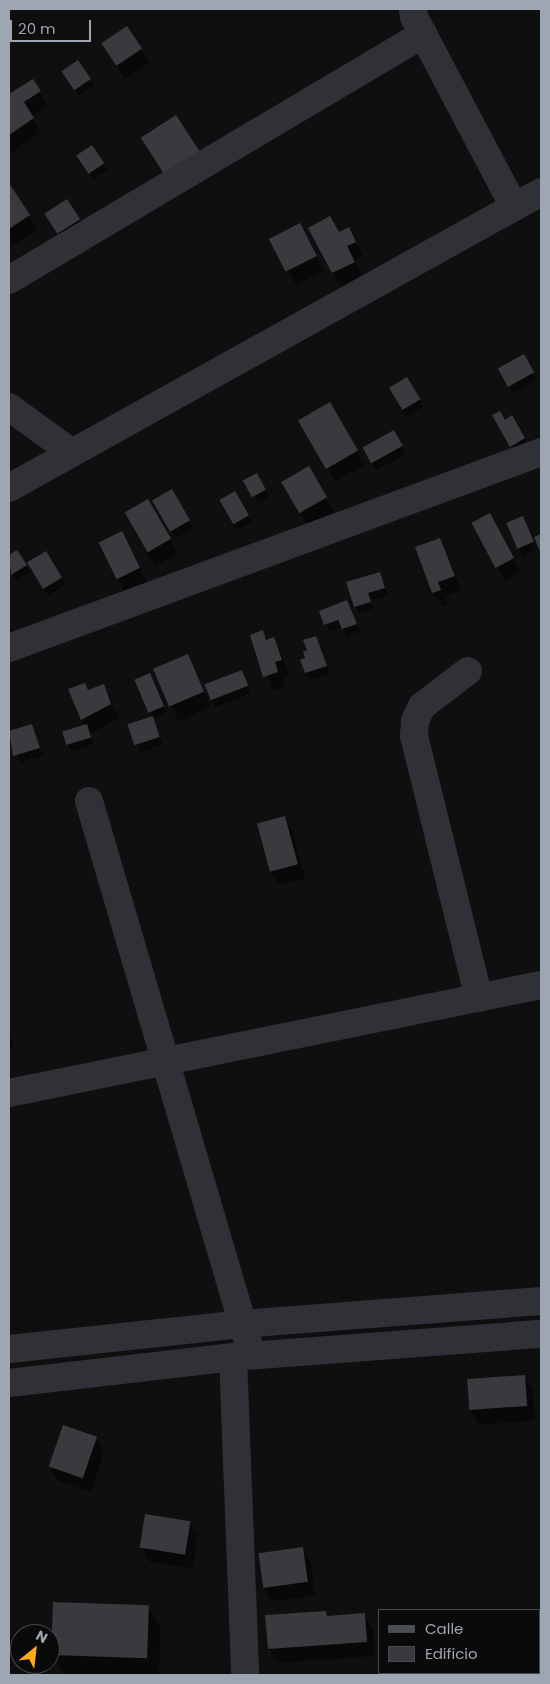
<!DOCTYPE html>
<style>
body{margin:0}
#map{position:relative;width:550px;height:1684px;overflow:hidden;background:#0f0f10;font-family:Poppins,sans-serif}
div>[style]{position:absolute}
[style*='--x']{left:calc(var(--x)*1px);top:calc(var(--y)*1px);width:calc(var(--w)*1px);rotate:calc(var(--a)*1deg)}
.shadow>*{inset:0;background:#0007;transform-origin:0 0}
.building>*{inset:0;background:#383a3e;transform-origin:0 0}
.minor>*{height:28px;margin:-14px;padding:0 14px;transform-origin:14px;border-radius:14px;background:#2f3136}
.major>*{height:28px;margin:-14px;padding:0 14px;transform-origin:14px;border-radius:14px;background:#4b4e55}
span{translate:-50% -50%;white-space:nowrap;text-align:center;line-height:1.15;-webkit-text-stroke:4px #0a0a0b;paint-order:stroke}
.frame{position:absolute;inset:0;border:10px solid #9ea5b3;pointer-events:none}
.legend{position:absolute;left:378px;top:1609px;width:162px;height:65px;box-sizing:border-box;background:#0a0a0b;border:1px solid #45484e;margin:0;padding:6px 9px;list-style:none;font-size:15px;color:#9ea5b3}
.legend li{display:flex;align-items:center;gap:10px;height:25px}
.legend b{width:25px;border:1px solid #45484e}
.north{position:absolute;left:10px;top:1624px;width:50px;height:50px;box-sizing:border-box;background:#0a0a0b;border:1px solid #45484e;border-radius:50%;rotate:29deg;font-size:14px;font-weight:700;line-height:20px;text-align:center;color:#9ea5b3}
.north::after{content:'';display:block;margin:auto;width:18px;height:22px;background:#ffa818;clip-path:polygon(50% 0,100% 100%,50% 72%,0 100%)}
.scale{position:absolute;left:10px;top:20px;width:81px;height:22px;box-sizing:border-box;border:2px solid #9ea5b3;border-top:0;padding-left:6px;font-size:15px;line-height:18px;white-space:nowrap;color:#9ea5b3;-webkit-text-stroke:4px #0a0a0b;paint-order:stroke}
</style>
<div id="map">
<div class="shadow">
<i style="clip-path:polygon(141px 48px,149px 63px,125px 79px,111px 57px)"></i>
<i style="clip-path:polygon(67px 78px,90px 80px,94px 86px,79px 96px)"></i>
<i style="clip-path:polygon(32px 80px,48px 106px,32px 117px,41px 132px,9px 154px,9px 96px)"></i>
<i style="clip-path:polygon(83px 163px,103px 163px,107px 170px,94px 179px)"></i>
<i style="clip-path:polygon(9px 185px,37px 230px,9px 248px)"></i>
<i style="clip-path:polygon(66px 200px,83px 227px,63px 240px,50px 221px)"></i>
<i style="clip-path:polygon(348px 228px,363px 256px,354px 261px,362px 276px,341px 287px,310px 229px,339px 233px)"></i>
<i style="clip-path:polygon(307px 239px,324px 270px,296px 285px,271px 240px)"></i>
<i style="left:524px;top:356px;width:27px;height:27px;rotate:62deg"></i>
<i style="left:407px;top:378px;width:33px;height:20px;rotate:61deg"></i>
<i style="left:330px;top:403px;width:71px;height:34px;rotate:61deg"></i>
<i style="clip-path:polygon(494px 416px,504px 422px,511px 417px,528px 446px,515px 453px)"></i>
<i style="left:394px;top:432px;width:25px;height:34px;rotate:61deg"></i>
<i style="left:309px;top:467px;width:51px;height:30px;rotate:61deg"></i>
<i style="left:256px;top:475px;width:26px;height:13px;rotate:59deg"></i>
<i style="left:171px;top:490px;width:44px;height:20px;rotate:60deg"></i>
<i style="left:235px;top:492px;width:34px;height:17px;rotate:62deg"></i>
<i style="left:147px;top:500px;width:62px;height:26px;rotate:60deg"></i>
<i style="clip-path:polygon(526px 525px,537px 549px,523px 556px,519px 549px)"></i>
<i style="clip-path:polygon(498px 529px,521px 572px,505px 581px,497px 567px)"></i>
<i style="clip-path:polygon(440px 539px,462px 590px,445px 597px,448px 604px,442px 606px,433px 592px)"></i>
<i style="clip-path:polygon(129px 546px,147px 583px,126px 593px,118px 579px)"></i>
<i style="clip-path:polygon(17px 551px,30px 572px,16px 581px,9px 569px,9px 556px)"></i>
<i style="left:45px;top:553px;width:38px;height:20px;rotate:58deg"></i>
<i style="clip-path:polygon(380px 574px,388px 595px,371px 600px,374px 609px,359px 613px,355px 606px)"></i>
<i style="clip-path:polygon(347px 601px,360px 631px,347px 636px,342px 627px,330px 631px,326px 624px)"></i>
<i style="clip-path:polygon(263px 632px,268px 641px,274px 639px,289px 674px,282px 677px,285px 687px,273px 691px,251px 635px)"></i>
<i style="clip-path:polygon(315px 637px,330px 673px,310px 680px,301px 661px,307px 659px)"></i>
<i style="left:187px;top:656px;width:56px;height:35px;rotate:65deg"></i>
<i style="clip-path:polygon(241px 672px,251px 693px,216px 707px,212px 700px)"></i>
<i style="clip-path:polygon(150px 674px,167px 713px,153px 719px,163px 744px,140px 752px,130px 725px,152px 718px,135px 680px)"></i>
<i style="clip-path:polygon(103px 685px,119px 718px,90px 734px,94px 744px,71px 751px,63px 732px,85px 726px,70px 690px,88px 691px)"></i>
<i style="left:32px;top:725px;width:32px;height:24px;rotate:70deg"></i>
<i style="clip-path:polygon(284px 818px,293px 832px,305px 879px,280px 885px,271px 871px)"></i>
<i style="clip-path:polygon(9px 1033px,14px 1049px,9px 1050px)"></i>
<i style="clip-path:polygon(524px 1376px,532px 1390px,535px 1420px,480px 1425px,471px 1411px)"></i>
<i style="clip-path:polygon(96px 1438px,104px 1452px,91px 1492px,58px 1481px,50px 1467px)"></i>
<i style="clip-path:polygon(189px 1522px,197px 1536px,193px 1568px,150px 1562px,142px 1547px)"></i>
<i style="clip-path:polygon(303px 1548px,311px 1563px,315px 1596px,272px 1601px,264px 1587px)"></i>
<i style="clip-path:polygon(148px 1606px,160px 1626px,159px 1675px,65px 1675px,54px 1655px)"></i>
<i style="clip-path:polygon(325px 1613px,328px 1617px,364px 1615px,373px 1629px,375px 1656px,277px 1663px,269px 1648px)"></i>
</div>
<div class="building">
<i style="left:127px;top:26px;width:27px;height:31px;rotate:56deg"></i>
<i style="left:78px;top:60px;width:23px;height:20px;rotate:56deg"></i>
<i style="clip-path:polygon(33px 79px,41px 91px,24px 102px,34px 118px,9px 135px,9px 94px)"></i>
<i style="left:176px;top:115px;width:48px;height:42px;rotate:57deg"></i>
<i style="left:92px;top:145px;width:22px;height:19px;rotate:56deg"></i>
<i style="clip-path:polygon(9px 183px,30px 215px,9px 229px)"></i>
<i style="left:67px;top:199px;width:24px;height:27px;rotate:57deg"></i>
<i style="clip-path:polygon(330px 216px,339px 232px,349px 227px,356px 242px,347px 246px,355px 262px,332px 273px,308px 228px)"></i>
<i style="left:300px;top:223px;width:37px;height:35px;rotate:63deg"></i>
<i style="left:524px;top:354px;width:21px;height:30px;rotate:61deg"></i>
<i style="left:407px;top:377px;width:26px;height:21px;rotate:59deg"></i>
<i style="left:330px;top:402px;width:56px;height:37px;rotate:60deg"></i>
<i style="clip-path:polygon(500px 411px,505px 420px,512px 415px,525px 438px,510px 447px,492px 415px)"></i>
<i style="left:394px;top:430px;width:18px;height:36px;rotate:61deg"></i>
<i style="left:309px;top:466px;width:36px;height:32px;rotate:60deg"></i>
<i style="left:257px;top:473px;width:19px;height:16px;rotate:62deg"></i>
<i style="left:172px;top:489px;width:36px;height:23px;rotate:60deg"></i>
<i style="left:235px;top:491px;width:28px;height:18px;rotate:60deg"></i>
<i style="left:148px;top:499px;width:46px;height:27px;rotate:60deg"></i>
<i style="left:490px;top:513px;width:51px;height:21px;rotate:62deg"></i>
<i style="left:523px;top:516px;width:28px;height:18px;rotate:67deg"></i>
<i style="left:122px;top:531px;width:41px;height:26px;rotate:64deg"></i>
<i style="clip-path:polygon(541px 534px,541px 554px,534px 537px)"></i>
<i style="clip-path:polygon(440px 538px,455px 576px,438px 582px,441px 590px,432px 593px,415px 547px)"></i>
<i style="clip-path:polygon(17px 550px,27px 565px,11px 575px,9px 555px)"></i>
<i style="left:46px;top:551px;width:31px;height:22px;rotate:59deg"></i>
<i style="clip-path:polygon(380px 572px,385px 588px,368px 593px,371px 602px,354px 607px,346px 582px)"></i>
<i style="clip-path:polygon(347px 600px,357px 624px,342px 629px,338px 620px,324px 625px,319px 611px)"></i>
<i style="clip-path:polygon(263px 630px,266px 640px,274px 637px,282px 660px,275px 662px,278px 672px,263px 677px,250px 635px)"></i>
<i style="clip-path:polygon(316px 636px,327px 666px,305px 673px,300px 660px,305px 658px,303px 652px,307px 650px,303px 640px)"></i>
<i style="left:188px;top:654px;width:41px;height:38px;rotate:67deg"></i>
<i style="left:242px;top:670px;width:17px;height:40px;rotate:69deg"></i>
<i style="left:150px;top:673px;width:36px;height:17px;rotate:67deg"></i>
<i style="clip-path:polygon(85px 683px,88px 690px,104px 684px,111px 704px,81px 720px,68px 689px)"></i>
<i style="left:153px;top:716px;width:22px;height:27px;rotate:72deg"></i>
<i style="clip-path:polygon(32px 724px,40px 748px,13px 756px,9px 731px)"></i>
<i style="left:87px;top:724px;width:14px;height:26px;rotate:73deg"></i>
<i style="left:285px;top:816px;width:50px;height:29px;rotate:75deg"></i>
<i style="left:525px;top:1375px;width:31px;height:58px;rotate:86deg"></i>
<i style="left:63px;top:1425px;width:36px;height:44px;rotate:19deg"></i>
<i style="left:145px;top:1514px;width:46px;height:34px;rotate:9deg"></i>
<i style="left:303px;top:1547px;width:35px;height:45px;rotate:82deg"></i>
<i style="left:53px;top:1602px;width:96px;height:53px;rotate:2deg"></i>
<i style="clip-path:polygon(326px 1611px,327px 1616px,365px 1613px,367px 1642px,268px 1649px,265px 1615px)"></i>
</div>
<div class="minor">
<i style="--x:413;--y:9;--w:8;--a:83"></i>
<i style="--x:414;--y:17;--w:215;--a:62.2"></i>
<i style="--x:9;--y:280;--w:482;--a:-30.7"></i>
<i style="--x:9;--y:407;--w:77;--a:36"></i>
<i style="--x:9;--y:488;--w:609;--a:-29.09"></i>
<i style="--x:9;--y:648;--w:567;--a:-20.22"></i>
<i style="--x:468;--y:671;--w:58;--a:142.7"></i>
<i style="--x:422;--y:706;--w:17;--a:115"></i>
<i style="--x:415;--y:721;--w:15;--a:94"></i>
<i style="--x:414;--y:736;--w:270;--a:76.1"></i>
<i style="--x:89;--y:801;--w:578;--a:73.63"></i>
<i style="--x:9;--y:1093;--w:543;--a:-11.48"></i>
<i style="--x:9;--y:1349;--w:234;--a:-6.1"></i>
<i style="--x:242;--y:1324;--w:300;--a:-4.4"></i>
<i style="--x:233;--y:1357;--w:318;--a:87.8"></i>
<i style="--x:9;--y:1383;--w:226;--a:-6.6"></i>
<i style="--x:233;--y:1357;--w:309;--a:-4.3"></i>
</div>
<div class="major">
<i style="--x:539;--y:1655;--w:12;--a:-81"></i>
</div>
<div class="frame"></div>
<ul class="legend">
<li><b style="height:6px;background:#4b4e55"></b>Calle</li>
<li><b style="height:14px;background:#383a3e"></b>Edificio</li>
</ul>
<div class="north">N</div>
<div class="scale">20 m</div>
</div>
